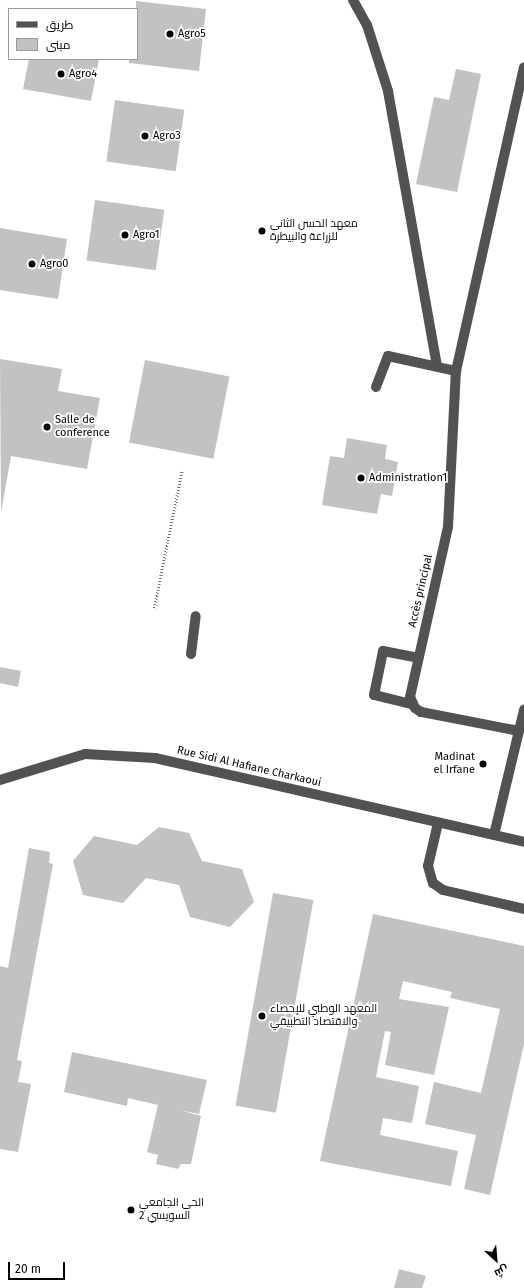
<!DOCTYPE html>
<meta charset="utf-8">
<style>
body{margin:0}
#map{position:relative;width:524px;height:1288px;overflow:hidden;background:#fff;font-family:"Fira Sans",Cairo,sans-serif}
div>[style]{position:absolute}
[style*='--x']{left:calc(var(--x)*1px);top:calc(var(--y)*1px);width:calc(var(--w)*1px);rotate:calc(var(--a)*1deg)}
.building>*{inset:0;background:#c2c2c2;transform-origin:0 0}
.path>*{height:2.5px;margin-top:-1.25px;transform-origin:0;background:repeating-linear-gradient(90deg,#747474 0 1px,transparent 0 3px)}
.minor>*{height:10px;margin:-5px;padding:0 5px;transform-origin:5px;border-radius:5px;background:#525252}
.dots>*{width:11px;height:11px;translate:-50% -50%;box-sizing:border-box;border:2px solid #fff;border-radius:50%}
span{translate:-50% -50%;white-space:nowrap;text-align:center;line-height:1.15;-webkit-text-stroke:3.5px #fff;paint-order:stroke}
.poi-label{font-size:11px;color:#000}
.left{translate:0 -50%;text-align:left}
.right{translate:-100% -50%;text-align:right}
.street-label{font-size:11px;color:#000}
.legend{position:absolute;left:8px;top:8px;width:130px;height:52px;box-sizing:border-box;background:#fff;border:1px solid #999;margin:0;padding:5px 7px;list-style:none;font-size:12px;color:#000}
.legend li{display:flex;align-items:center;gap:8px;height:20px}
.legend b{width:20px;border:1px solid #999}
.north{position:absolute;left:476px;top:1240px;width:40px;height:40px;-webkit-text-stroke:3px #fff;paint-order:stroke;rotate:154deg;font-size:11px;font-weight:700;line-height:16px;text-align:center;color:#000}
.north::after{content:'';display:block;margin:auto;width:14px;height:18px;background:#000;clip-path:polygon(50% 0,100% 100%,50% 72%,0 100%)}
.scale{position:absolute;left:8px;top:1262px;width:57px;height:18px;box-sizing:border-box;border:2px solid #000;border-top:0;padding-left:5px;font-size:12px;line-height:14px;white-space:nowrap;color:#000;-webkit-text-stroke:3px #fff;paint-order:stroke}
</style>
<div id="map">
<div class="building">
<i style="clip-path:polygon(136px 1px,206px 9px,199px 71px,129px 63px,129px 59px,137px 59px)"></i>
<i style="clip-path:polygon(29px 59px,99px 59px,91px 101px,23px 89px)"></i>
<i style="clip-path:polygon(456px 69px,481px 74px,457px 192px,416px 184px,434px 97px,449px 100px)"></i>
<i style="left:115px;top:100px;width:70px;height:62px;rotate:8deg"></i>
<i style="left:95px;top:200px;width:70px;height:61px;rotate:8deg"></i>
<i style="clip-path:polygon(0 228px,67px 239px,58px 299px,0 290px)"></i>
<i style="clip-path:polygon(0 359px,62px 369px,58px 391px,100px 398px,87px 469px,11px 456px,1px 513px)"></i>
<i style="left:145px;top:360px;width:86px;height:84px;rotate:11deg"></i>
<i style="clip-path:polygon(347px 438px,387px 445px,385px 459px,398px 462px,392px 496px,381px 494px,377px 514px,322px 505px,330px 456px,344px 458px)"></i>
<i style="clip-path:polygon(0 667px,21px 671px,18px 687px,0 683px)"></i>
<i style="clip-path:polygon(159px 827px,189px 833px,202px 861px,242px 869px,254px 902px,230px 927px,190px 917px,179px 885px,146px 878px,123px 903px,83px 895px,73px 861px,94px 836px,137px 845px)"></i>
<i style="clip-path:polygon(29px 848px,50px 852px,49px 863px,53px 864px,17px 1060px,22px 1061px,18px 1082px,31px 1084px,18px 1152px,0 1149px,0 966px,8px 968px)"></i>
<i style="left:273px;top:893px;width:41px;height:216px;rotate:10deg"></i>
<i style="clip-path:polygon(373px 914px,524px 946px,524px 1044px,490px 1195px,464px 1189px,476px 1135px,425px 1124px,434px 1082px,481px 1093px,500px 1009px,450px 998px,452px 992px,403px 981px,399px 999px,449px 1007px,434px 1075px,385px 1065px,391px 1032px,385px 1031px,376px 1077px,419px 1086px,412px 1123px,383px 1118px,380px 1135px,458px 1151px,451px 1186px,320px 1161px)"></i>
<i style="clip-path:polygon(72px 1052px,207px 1080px,199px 1114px,180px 1110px,201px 1116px,191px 1164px,181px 1164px,178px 1169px,156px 1164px,158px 1155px,147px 1152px,158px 1105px,128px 1098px,127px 1106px,64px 1092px)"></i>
<i style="clip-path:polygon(399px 1269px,426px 1276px,422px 1288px,394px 1288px)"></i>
</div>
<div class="path">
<i style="--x:154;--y:608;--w:141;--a:-78.5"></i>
</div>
<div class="minor">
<i style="--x:353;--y:0;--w:29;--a:61"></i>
<i style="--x:367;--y:25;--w:69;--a:72.3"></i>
<i style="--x:388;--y:91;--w:278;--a:79.9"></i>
<i style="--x:376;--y:387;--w:33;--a:-69"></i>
<i style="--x:388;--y:356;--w:70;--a:12.4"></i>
<i style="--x:191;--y:654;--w:38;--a:-83"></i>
<i style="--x:411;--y:704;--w:38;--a:-166"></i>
<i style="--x:374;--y:695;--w:45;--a:-78.4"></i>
<i style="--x:383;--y:651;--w:36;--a:11"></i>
<i style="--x:519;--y:731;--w:100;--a:-169"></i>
<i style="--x:421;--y:712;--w:7;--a:-146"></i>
<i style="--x:415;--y:708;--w:12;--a:-114"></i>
<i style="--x:410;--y:697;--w:174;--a:-77.4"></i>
<i style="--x:448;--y:527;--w:156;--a:-87.1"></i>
<i style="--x:456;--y:371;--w:311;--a:-77.4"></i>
<i style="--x:0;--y:780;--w:89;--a:-17"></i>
<i style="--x:85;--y:754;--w:70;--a:3.3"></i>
<i style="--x:155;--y:758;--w:378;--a:12.8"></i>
<i style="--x:438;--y:823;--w:44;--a:103.1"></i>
<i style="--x:428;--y:866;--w:18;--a:74"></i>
<i style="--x:433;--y:883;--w:12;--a:35"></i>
<i style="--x:443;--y:890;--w:83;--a:13.2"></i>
<i style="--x:494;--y:835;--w:129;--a:-76.5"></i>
</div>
<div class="dots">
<i style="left:170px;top:34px;background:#000"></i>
<i style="left:61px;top:74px;background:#000"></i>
<i style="left:145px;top:136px;background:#000"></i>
<i style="left:262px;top:231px;background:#000"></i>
<i style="left:125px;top:235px;background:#000"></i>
<i style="left:32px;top:264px;background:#000"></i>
<i style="left:47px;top:427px;background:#000"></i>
<i style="left:361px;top:478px;background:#000"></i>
<i style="left:483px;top:764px;background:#000"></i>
<i style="left:262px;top:1016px;background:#000"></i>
<i style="left:131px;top:1210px;background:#000"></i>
</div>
<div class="poi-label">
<span class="left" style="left:178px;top:34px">Agro5</span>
<span class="left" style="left:69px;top:74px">Agro4</span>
<span class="left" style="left:153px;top:136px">Agro3</span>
<span class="left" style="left:270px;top:231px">معهد الحسن الثاني<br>للزراعة والبيطرة</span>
<span class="left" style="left:133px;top:235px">Agro1</span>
<span class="left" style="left:40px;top:264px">Agro0</span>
<span class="left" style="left:55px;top:427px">Salle de<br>conference</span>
<span class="left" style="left:369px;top:478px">Administration1</span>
<span class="right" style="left:475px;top:764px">Madinat<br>el Irfane</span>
<span class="left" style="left:270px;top:1016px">المعهد الوطني للإحصاء<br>والاقتصاد التطبيقي</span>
<span class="left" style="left:139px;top:1210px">الحي الجامعي<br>السويسي 2</span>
</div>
<div class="street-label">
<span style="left:421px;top:591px;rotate:-77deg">Accès principal</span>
<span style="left:249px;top:767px;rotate:13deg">Rue Sidi Al Hafiane Charkaoui</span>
</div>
<ul class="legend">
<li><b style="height:5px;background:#525252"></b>طريق</li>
<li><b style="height:11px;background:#c2c2c2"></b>مبنى</li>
</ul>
<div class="north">ش</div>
<div class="scale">20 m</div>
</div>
